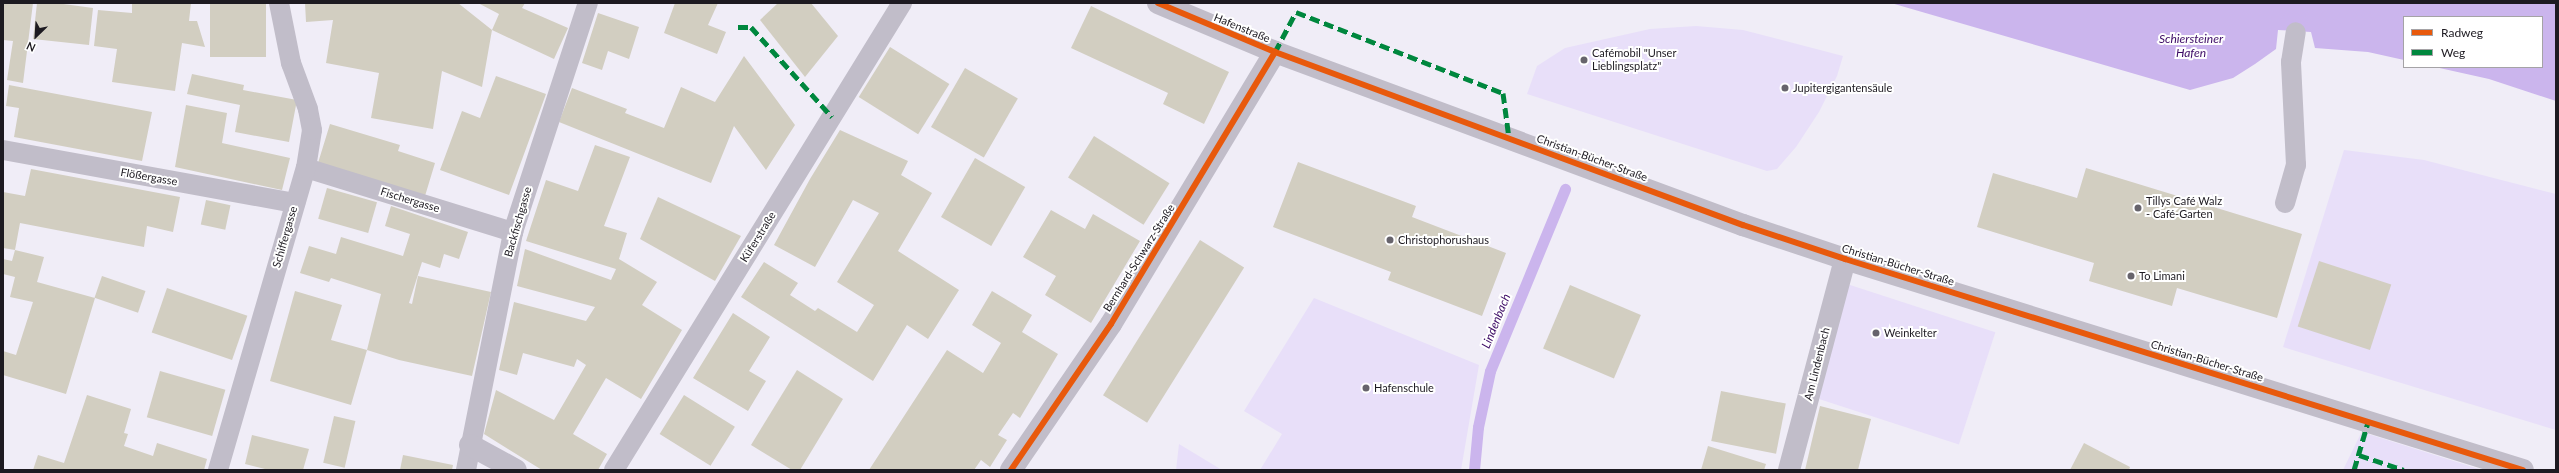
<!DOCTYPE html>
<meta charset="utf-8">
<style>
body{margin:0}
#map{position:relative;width:2559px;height:473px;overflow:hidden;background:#f0edf7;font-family:Lato,sans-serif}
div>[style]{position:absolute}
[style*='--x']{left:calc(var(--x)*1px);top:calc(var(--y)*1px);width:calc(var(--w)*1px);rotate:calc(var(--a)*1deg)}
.green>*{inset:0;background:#e8dff9;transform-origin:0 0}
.water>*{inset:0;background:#cbb5ed}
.stream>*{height:11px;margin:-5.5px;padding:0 5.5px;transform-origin:5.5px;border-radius:5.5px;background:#cbb5ed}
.building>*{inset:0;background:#d2cec1;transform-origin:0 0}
.lane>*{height:20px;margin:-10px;padding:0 10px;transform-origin:10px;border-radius:10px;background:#c1bdc9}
.street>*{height:22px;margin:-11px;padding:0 11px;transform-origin:11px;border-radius:11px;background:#c1bdc9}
.quiet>*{height:5px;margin-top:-2.5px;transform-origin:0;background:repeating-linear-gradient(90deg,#00873e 0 10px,transparent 0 15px)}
.cycleway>*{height:6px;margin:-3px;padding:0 3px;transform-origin:3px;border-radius:3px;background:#e8590c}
.dots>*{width:11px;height:11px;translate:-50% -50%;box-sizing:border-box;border:2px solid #fff;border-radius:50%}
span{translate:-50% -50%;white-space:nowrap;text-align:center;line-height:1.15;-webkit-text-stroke:4px #fff;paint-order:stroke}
.street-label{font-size:11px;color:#1d1a21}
.poi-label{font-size:11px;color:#1d1a21}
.left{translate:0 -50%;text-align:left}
.water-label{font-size:12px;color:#3c0a65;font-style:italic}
.frame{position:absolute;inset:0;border:4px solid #1d1a21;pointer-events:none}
.legend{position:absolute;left:2403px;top:16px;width:140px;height:52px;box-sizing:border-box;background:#fff;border:1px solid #a5a3a6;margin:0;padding:5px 7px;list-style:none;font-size:12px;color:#1d1a21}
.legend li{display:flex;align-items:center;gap:8px;height:20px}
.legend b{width:20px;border:1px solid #a5a3a6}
.north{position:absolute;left:16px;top:16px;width:40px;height:40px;-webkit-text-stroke:3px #fff;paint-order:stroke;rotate:205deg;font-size:11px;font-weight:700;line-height:16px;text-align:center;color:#1d1a21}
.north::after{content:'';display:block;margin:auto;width:14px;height:18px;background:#1d1a21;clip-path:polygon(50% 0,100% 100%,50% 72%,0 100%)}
</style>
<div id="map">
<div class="green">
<i style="clip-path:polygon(1696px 26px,1743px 30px,1843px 56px,1837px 76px,1819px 112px,1796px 147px,1777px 169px,1767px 171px,1527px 94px,1537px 66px,1565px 48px,1650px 29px)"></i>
<i style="clip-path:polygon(2344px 150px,2424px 160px,2556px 194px,2556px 430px,2283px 347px)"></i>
<i style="left:1847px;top:284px;width:156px;height:118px;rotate:18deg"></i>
<i style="clip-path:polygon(1314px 298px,1479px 365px,1461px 470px,1260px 470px,1282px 434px,1244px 411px)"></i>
<i style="clip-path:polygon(2361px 433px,2365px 433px,2482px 470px,2343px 470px)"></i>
<i style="clip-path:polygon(1179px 444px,1222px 470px,1176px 470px)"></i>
</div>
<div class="water">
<i style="clip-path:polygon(1891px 3px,2556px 3px,2556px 101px,2489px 79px,2435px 67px,2542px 67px,2542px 17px,2404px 17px,2404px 60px,2368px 52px,2315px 48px,2311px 32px,2278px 30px,2276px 49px,2255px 64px,2233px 78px,2190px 90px)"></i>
</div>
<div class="stream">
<i style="--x:1474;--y:470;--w:43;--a:-84.7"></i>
<i style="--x:1478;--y:427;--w:57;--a:-77.9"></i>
<i style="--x:1490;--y:371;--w:197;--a:-67.6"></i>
</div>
<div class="building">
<i style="clip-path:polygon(3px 3px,33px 3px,23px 83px,7px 80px,13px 41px,3px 40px)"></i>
<i style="clip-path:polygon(37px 3px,56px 3px,93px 8px,89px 45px,33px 39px)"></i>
<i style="clip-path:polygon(132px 3px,191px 3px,189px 21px,197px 21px,205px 47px,182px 43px,175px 91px,112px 82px,117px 49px,94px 46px,98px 10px,132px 13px)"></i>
<i style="left:210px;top:3px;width:56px;height:54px"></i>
<i style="clip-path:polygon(305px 3px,458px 3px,492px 30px,482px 87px,442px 71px,433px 129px,371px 118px,379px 73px,326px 63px,333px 20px,306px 22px)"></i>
<i style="clip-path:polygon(478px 3px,525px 3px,522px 8px,568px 28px,554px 59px,492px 30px,499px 14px)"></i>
<i style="clip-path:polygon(675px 3px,718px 3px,708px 25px,726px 32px,717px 54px,664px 33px)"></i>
<i style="clip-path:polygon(778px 3px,811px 3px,838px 36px,805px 77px,760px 20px)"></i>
<i style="clip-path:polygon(1091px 6px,1229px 72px,1204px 124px,1163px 104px,1168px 93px,1071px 48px)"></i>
<i style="clip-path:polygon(598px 13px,639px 27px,629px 59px,608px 51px,602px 70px,582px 63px)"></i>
<i style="left:890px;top:47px;width:70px;height:59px;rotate:32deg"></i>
<i style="clip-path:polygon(744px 56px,795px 125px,766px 170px,734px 126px,711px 183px,559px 122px,572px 88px,627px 109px,625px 113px,664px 128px,681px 87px,715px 102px)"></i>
<i style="left:965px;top:68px;width:61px;height:68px;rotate:30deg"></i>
<i style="clip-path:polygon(192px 74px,244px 85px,243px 90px,297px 100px,289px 142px,235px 132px,240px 105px,187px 94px)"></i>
<i style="clip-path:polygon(496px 76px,546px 94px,509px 195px,440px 170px,462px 111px,480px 118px)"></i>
<i style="clip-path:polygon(9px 85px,152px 112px,142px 161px,14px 137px,19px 108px,6px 106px)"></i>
<i style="clip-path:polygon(186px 105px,227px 113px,222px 143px,290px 158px,282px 190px,175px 167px)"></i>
<i style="clip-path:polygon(330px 124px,400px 145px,398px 151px,435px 163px,425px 196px,318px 163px)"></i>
<i style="clip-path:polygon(840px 130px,908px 161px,901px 175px,932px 193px,898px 251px,959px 290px,928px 339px,907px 325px,873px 381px,741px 297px,764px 262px,798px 283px,790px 295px,815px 311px,818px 308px,857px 332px,874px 305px,837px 282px,879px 213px,853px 200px,815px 267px,774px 245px,810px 179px)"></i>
<i style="left:1094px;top:136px;width:89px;height:49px;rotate:32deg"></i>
<i style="clip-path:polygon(595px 145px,630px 157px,604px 226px,627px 233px,619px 259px,657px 282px,642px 305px,682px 330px,641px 399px,606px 378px,573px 434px,607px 454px,598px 470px,542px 470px,484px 434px,496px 390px,554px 420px,586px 365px,577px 359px,574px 367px,523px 353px,517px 375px,499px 370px,514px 302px,586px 321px,595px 307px,517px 286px,525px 249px,611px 280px,616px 269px,526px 241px,546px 180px,578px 191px)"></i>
<i style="left:975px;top:158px;width:58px;height:68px;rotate:30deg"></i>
<i style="clip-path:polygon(1298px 162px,1416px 206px,1412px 217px,1506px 253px,1482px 316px,1388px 280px,1391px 272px,1273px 227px)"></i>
<i style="clip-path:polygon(2086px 168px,2302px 234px,2277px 318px,2177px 288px,2172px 306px,2089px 281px,2094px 263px,1977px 227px,1993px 173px,2077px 198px)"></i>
<i style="clip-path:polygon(31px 169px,180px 197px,173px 232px,147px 226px,144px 247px,20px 223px,15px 250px,3px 248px,3px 192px,25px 196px)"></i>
<i style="left:327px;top:188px;width:52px;height:32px;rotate:16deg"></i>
<i style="clip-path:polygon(658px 197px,741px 236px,715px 281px,640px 239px)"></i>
<i style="left:206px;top:200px;width:25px;height:25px;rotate:12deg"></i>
<i style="clip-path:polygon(391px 206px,468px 232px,459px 259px,444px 254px,440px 268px,422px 262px,409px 303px,412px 304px,418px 276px,491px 292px,472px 376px,399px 360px,367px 350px,381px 294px,331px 278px,329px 282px,300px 273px,309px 246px,336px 254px,341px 237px,403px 256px,410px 234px,385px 226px)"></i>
<i style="clip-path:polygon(1051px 210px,1085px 229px,1093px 214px,1140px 241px,1091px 323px,1045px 295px,1056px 276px,1023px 257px)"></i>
<i style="left:1200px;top:240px;width:52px;height:183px;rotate:32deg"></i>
<i style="clip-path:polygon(15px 250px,44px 257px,37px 282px,95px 298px,66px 394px,3px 375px,3px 351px,16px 355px,33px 302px,10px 297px,15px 277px,3px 274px,3px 259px,12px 261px)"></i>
<i style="left:2319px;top:261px;width:76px;height:69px;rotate:18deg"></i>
<i style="left:102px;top:276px;width:46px;height:23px;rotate:19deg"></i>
<i style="left:1570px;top:285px;width:77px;height:69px;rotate:23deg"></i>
<i style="left:167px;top:288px;width:85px;height:47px;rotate:19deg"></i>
<i style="clip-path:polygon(295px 291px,342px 305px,331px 340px,367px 350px,351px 405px,270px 381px)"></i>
<i style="clip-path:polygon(992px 291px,1032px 315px,1022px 332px,1058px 354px,1020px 418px,1013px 413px,998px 435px,1007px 440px,990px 467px,981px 460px,974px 470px,869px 470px,947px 350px,983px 373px,1001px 343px,972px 325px)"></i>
<i style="clip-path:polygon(733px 313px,770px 337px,749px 371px,766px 381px,748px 411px,693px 378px)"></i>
<i style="clip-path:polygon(797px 370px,843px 399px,800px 470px,792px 470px,751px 445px)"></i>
<i style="left:160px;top:371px;width:68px;height:48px;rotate:16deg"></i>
<i style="left:1721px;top:391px;width:66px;height:51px;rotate:11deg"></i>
<i style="clip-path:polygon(87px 395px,131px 409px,124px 433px,128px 434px,124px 446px,153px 456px,157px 443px,207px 459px,204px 470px,33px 470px,38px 455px,64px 463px)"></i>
<i style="left:684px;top:395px;width:60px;height:46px;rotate:32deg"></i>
<i style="clip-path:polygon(1820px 406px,1871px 419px,1858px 470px,1805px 470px)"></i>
<i style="left:334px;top:416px;width:22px;height:48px;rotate:13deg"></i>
<i style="clip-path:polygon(252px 435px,309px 449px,303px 470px,269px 470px,245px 464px)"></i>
<i style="clip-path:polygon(2084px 443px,2130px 467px,2129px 470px,2070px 470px)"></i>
<i style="clip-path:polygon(1708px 446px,1766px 464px,1764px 470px,1701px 470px)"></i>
<i style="clip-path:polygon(403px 455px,453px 465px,452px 470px,400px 470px)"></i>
</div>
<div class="lane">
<i style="--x:3;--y:150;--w:297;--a:10.3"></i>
<i style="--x:306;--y:168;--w:217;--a:17.2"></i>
<i style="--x:2285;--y:203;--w:40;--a:-74"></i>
<i style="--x:2296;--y:165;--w:103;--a:-92.8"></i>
<i style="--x:2291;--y:62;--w:30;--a:-81"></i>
<i style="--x:218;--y:470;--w:315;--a:-73.8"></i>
<i style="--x:306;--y:168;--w:38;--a:-81"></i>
<i style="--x:312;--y:130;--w:21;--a:-101"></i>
<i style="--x:308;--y:109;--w:49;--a:-110.3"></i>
<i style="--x:291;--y:63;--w:61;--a:-101.3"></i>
<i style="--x:466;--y:470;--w:243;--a:-78.8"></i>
<i style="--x:513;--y:232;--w:241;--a:-71.9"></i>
<i style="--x:614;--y:470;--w:549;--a:-58.34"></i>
</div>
<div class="street">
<i style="--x:1158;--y:3;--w:127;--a:22.7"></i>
<i style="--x:1275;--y:52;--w:499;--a:20.3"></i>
<i style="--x:1743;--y:225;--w:108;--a:18.4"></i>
<i style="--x:1845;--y:259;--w:710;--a:17.29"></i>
<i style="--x:470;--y:445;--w:52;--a:28.5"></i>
<i style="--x:1011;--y:470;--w:177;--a:-55.6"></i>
<i style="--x:1111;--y:324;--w:318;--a:-58.9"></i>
<i style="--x:1789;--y:470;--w:218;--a:-75.1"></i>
</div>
<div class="quiet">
<i style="--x:738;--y:27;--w:13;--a:0"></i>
<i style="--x:751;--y:27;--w:121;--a:48"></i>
<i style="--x:1273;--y:51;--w:2;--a:27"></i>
<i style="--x:1275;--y:52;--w:45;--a:-62.3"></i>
<i style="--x:1296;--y:12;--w:222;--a:21.4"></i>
<i style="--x:1503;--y:93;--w:45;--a:82.4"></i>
<i style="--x:2359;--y:455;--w:47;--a:18.4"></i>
<i style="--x:2354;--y:470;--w:50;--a:-73.7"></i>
</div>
<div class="cycleway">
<i style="--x:1158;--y:3;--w:127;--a:22.7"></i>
<i style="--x:1275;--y:52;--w:499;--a:20.3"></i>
<i style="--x:1743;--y:225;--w:108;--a:18.4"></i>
<i style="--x:1845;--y:259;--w:710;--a:17.29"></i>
<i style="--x:1011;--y:470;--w:177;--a:-55.6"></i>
<i style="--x:1111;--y:324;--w:318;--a:-58.9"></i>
</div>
<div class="dots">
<i style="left:1584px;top:60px;background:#67646c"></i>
<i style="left:1785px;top:88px;background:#67646c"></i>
<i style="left:2138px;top:208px;background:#67646c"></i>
<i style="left:1390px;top:240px;background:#67646c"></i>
<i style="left:2131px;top:276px;background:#67646c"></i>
<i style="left:1876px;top:333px;background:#67646c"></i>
<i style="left:1366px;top:388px;background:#67646c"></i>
</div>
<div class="street-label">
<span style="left:1242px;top:28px;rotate:22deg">Hafenstraße</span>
<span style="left:1592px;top:158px;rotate:20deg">Christian-Bücher-Straße</span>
<span style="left:149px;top:177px;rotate:10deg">Flößergasse</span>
<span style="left:410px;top:200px;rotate:17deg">Fischergasse</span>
<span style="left:518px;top:222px;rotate:-74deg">Backfischgasse</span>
<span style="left:285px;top:237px;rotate:-74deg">Schiffergasse</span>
<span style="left:758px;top:237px;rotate:-58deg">Küferstraße</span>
<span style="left:1139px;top:258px;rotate:-58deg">Bernhard-Schwarz-Straße</span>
<span style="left:1898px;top:265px;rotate:17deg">Christian-Bücher-Straße</span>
<span style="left:2207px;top:361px;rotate:17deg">Christian-Bücher-Straße</span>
<span style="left:1817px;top:364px;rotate:-76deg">Am Lindenbach</span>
</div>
<div class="poi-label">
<span class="left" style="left:1592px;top:60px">Cafémobil "Unser<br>Lieblingsplatz"</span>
<span class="left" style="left:1793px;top:88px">Jupitergigantensäule</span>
<span class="left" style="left:2146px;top:208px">Tillys Café Walz<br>- Café-Garten</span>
<span class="left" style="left:1398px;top:240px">Christophorushaus</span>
<span class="left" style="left:2139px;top:276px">To Limani</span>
<span class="left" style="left:1884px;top:333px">Weinkelter</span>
<span class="left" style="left:1374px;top:388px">Hafenschule</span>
</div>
<div class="water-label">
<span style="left:2191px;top:46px">Schiersteiner<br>Hafen</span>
<span style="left:1496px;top:321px;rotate:-68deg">Lindenbach</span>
</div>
<div class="frame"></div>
<ul class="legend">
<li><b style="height:5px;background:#e8590c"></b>Radweg</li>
<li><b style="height:5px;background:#00873e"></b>Weg</li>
</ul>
<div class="north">N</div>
</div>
